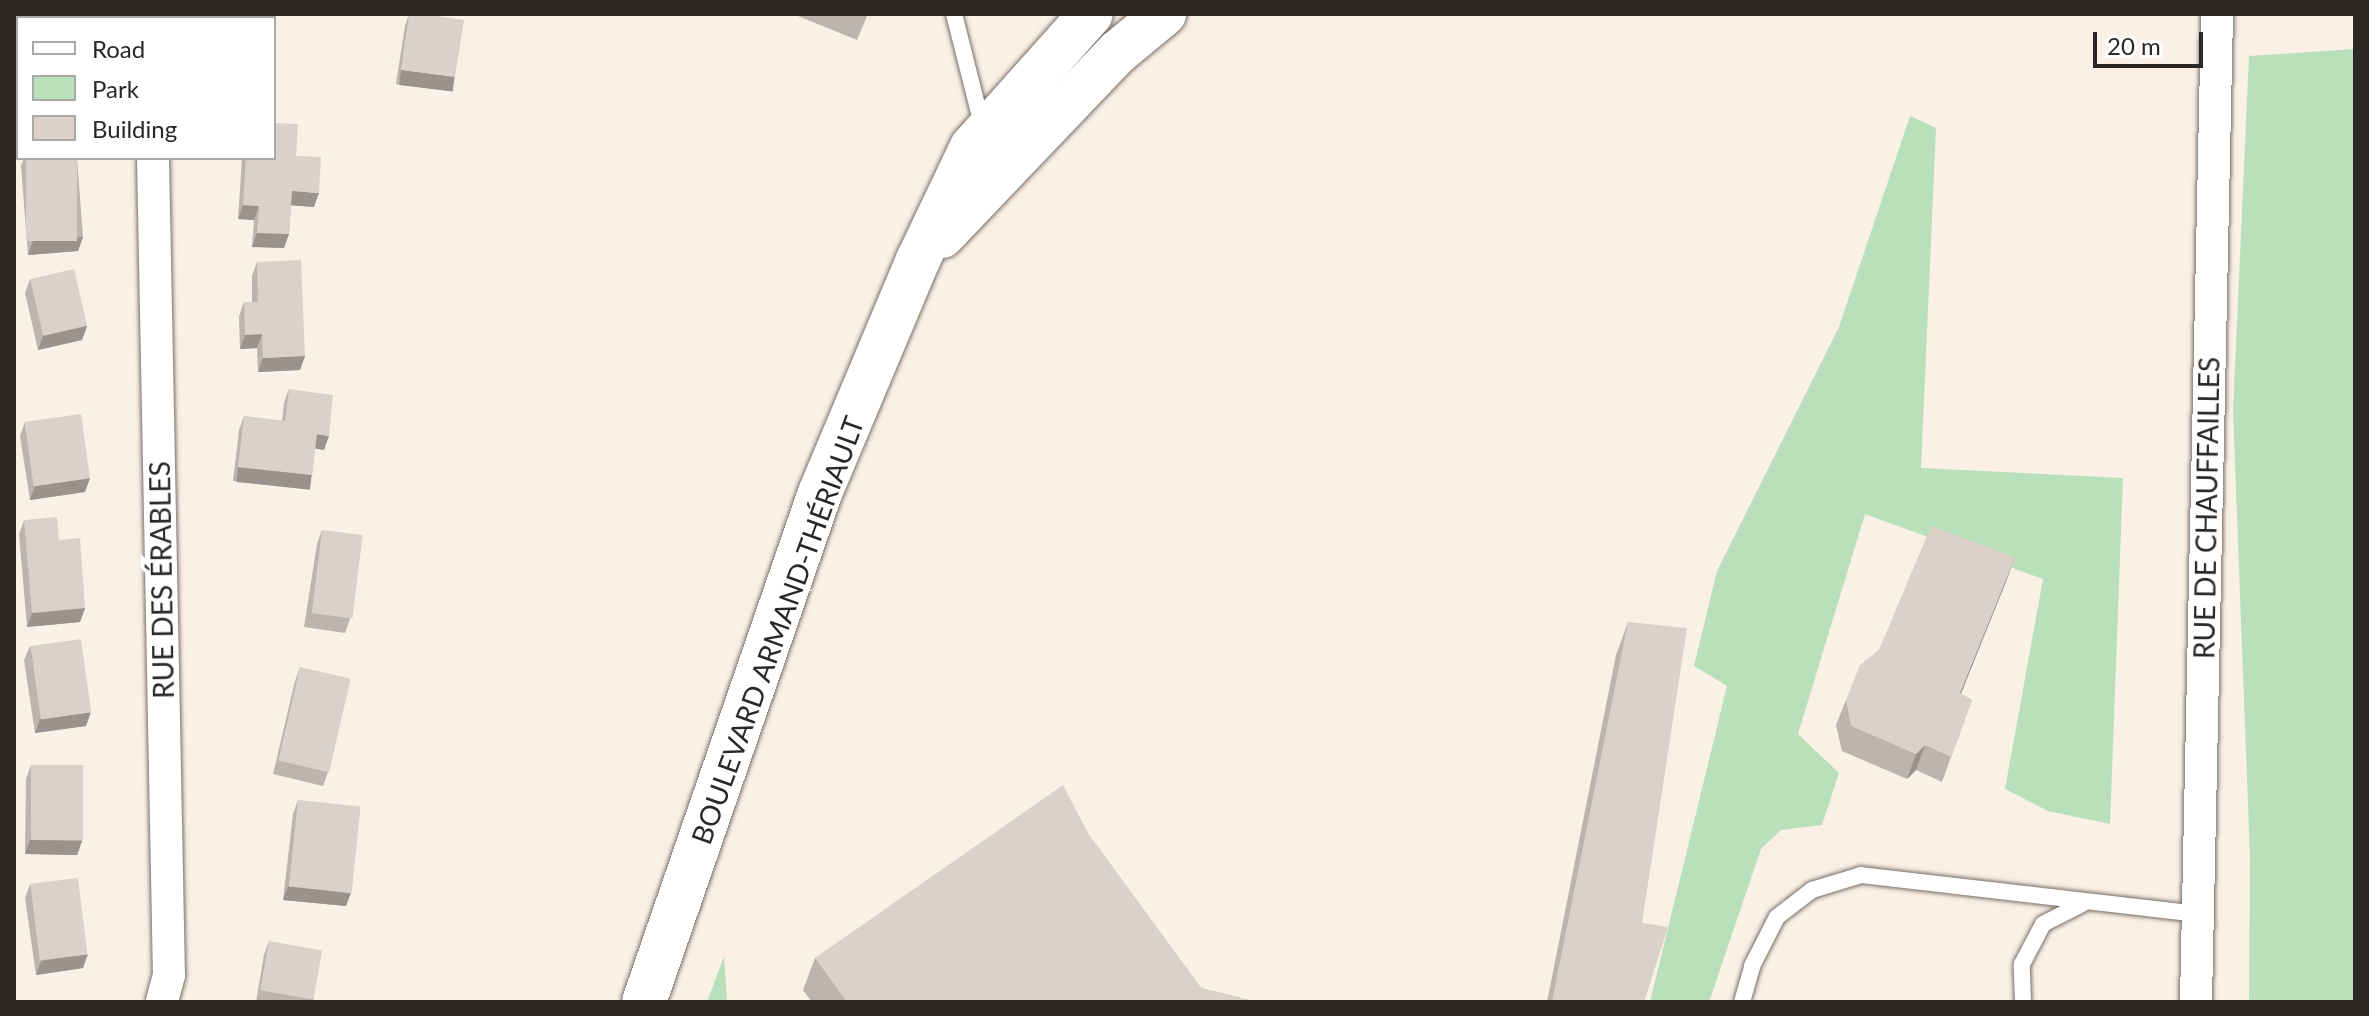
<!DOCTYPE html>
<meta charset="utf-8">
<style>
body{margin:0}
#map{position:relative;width:2369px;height:1016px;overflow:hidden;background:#fbf0e6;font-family:Lato,sans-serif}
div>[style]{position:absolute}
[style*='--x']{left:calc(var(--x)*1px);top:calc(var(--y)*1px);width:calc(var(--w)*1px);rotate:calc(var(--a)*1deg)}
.green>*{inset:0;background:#b7e0bb}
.roads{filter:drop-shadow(0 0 2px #786f66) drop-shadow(0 0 2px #786f66)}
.lane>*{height:16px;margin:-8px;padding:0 8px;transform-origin:8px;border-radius:8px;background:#fff}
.street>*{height:32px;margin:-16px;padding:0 16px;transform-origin:16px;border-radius:16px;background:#fff}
.secondary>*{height:44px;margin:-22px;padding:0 22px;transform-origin:22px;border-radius:22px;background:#fff}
.wall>*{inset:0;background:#bdb4ac}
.shaded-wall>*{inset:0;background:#9a928c;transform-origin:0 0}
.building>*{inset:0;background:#dcd1c8;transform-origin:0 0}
span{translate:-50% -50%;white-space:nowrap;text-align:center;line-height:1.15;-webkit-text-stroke:8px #fff;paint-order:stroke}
.street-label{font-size:28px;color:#2b2724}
.frame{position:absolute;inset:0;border:16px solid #2b2724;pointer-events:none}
.legend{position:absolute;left:16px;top:16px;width:260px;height:144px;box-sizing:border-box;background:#fff;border:2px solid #aaa9a7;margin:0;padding:10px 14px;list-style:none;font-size:24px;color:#2b2724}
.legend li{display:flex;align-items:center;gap:16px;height:40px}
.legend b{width:40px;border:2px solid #aaa9a7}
.scale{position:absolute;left:2093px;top:32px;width:110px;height:36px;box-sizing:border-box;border:4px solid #2b2724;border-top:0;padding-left:10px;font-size:24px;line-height:28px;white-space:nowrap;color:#2b2724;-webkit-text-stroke:6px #fff;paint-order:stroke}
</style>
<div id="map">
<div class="green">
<i style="clip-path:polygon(2355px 49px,2355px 1002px,2249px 1002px,2250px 857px,2233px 411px,2249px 56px)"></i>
<i style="clip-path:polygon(1910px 116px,1936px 128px,1921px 468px,2123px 478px,2110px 824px,2048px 811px,2005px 789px,2043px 579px,1865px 514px,1798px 734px,1839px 773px,1822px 825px,1781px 830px,1761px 849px,1709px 1002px,1650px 1002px,1727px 686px,1694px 666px,1717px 571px,1839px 327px)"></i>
<i style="clip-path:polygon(724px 956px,727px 1002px,707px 1002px)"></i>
</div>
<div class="roads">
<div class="lane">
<i style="--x:954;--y:14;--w:119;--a:75.8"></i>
<i style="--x:1742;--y:1002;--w:37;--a:-74"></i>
<i style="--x:1752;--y:966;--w:55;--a:-63"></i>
<i style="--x:1777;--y:917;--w:44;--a:-37.6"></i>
<i style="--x:1812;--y:890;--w:51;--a:-17"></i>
<i style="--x:1861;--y:875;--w:338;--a:6.6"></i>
<i style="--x:2023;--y:1002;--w:38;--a:-92"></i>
<i style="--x:2022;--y:964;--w:45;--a:-62.3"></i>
<i style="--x:2043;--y:924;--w:44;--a:-27.1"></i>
</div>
<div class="street">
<i style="--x:150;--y:14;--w:4;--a:90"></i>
<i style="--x:153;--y:158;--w:817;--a:88.88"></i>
<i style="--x:169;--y:975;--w:28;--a:105"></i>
<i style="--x:2196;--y:1002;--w:988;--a:-88.78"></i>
</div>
<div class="secondary">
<i style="--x:942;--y:236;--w:255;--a:-46.3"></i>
<i style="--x:1118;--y:52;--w:60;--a:-39.6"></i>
<i style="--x:644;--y:1002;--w:539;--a:-70.93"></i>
<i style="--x:820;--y:493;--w:253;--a:-67.2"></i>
<i style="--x:918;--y:260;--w:125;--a:-64.5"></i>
<i style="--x:972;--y:147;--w:178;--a:-48.2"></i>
</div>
</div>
<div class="wall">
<i style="clip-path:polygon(409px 14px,450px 91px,396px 84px,405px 26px)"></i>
<i style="clip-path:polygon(793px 14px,868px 14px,857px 40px)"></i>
<i style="clip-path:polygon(296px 156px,314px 207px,291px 205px,289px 234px,284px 248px,252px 247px,254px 220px,238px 219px,242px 158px,274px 158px)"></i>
<i style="clip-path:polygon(24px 158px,77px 158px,83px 237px,78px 251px,28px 255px,21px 166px)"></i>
<i style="clip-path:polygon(257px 262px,305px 356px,300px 370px,258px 372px,257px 348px,240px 349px,239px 316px,244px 302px,252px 302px,252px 276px)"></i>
<i style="clip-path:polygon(30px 279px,87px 326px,82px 340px,38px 350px,25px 293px)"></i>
<i style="clip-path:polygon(289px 389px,324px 450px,315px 448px,312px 475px,306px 489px,233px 481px,239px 430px,244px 416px,282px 421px,284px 403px)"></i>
<i style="clip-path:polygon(25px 422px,90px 478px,85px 492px,30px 500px,20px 436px)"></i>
<i style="clip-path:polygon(24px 520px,59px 540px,85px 608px,80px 622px,27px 627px,19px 534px)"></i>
<i style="clip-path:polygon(322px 530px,350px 619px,345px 633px,304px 627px,317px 544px)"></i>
<i style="clip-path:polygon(2015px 557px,1961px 694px,1972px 700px,1942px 782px,1916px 770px,1907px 779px,1842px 751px,1836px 725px,1846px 700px)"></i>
<i style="clip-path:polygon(1628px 622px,1642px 923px,1644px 1002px,1547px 1002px,1616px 655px)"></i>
<i style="clip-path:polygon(30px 646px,86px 726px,35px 733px,24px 660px)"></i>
<i style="clip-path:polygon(300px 667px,328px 772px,323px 786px,273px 774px,295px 681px)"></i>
<i style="clip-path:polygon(31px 765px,82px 841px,77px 855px,25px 854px,26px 779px)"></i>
<i style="clip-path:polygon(298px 800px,346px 906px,283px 900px,293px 814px)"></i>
<i style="clip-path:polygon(1089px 835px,1201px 988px,1257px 1002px,812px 1002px,803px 990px,815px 958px)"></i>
<i style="clip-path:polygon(30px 884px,83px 968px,36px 975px,25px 898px)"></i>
<i style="clip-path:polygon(269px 941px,314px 999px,313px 1002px,256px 1002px,264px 955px)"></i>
</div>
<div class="shaded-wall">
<i style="left:22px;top:14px;width:52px;height:4px"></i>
<i style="left:401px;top:70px;width:54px;height:15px;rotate:7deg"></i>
<i style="clip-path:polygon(292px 191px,319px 193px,314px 207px,287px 205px)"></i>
<i style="clip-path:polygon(243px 205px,259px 206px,254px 220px,238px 219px)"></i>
<i style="clip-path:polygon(257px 233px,289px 234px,284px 248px,252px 247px)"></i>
<i style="clip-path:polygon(83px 237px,78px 251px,28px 255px,33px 241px)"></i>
<i style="clip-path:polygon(87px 326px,82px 340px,38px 350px,43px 336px)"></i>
<i style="clip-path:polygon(262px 334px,257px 348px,240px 349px,245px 335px)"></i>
<i style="clip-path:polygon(305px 356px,300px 370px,258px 372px,263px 358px)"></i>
<i style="clip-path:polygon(317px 434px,329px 436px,324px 450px,312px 448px)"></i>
<i style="left:238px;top:467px;width:74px;height:15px;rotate:6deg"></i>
<i style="clip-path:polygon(90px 478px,85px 492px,30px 500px,35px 486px)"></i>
<i style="clip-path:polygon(2015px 557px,2006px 582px,1951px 718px,1960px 693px)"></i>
<i style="clip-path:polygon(85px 608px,80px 622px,27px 627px,32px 613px)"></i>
<i style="clip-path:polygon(91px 712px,86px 726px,35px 733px,40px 719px)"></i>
<i style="clip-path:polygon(1925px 745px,1916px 770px,1907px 779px,1916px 754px)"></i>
<i style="clip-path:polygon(30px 840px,82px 841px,77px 855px,25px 854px)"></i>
<i style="clip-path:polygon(288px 886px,351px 893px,346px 906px,283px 900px)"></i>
<i style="clip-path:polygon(88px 954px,83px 968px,36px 975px,41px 961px)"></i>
</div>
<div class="building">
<i style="clip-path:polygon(409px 14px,422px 14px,464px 20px,455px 77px,401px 70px)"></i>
<i style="clip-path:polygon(274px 123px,298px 124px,296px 156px,321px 157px,319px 193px,292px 191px,289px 234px,257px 233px,259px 206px,243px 205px,246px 158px,274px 158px)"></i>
<i style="left:26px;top:158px;width:51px;height:83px"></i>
<i style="clip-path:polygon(301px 260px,305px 356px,263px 358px,262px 334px,245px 335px,244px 302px,258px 302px,257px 262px)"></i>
<i style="left:74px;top:269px;width:58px;height:45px;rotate:77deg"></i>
<i style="clip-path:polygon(289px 389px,333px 395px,329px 436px,317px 434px,312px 475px,238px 467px,244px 416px,285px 421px)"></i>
<i style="left:81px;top:414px;width:65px;height:57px;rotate:82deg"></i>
<i style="clip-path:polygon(57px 517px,59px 540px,80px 538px,85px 608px,32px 613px,24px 520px)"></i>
<i style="clip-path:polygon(1931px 526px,2015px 557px,1960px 693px,1972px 700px,1951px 757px,1925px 745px,1916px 754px,1851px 726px,1846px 700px,1860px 665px,1879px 650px)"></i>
<i style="left:322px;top:530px;width:41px;height:84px;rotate:7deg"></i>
<i style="clip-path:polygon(1628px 622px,1687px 628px,1642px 923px,1668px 927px,1644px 1002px,1552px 1002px)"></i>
<i style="left:81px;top:639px;width:74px;height:51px;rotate:82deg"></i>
<i style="left:300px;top:667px;width:52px;height:96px;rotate:13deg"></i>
<i style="left:31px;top:765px;width:52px;height:75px"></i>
<i style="clip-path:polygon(1063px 785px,1089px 835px,1201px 988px,1257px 1002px,847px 1002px,815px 958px)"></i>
<i style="left:298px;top:800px;width:63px;height:87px;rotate:6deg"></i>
<i style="left:78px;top:878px;width:77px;height:48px;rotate:83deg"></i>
<i style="left:269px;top:941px;width:54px;height:50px;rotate:10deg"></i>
</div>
<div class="street-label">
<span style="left:2206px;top:508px;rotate:-89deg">RUE DE CHAUFFAILLES</span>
<span style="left:161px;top:580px;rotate:-91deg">RUE DES ÉRABLES</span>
<span style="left:777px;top:630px;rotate:-70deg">BOULEVARD ARMAND-THÉRIAULT</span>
</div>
<div class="frame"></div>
<ul class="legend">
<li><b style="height:10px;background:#fff"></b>Road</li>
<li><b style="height:22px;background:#b7e0bb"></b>Park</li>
<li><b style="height:22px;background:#dcd1c8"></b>Building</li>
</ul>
<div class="scale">20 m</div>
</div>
